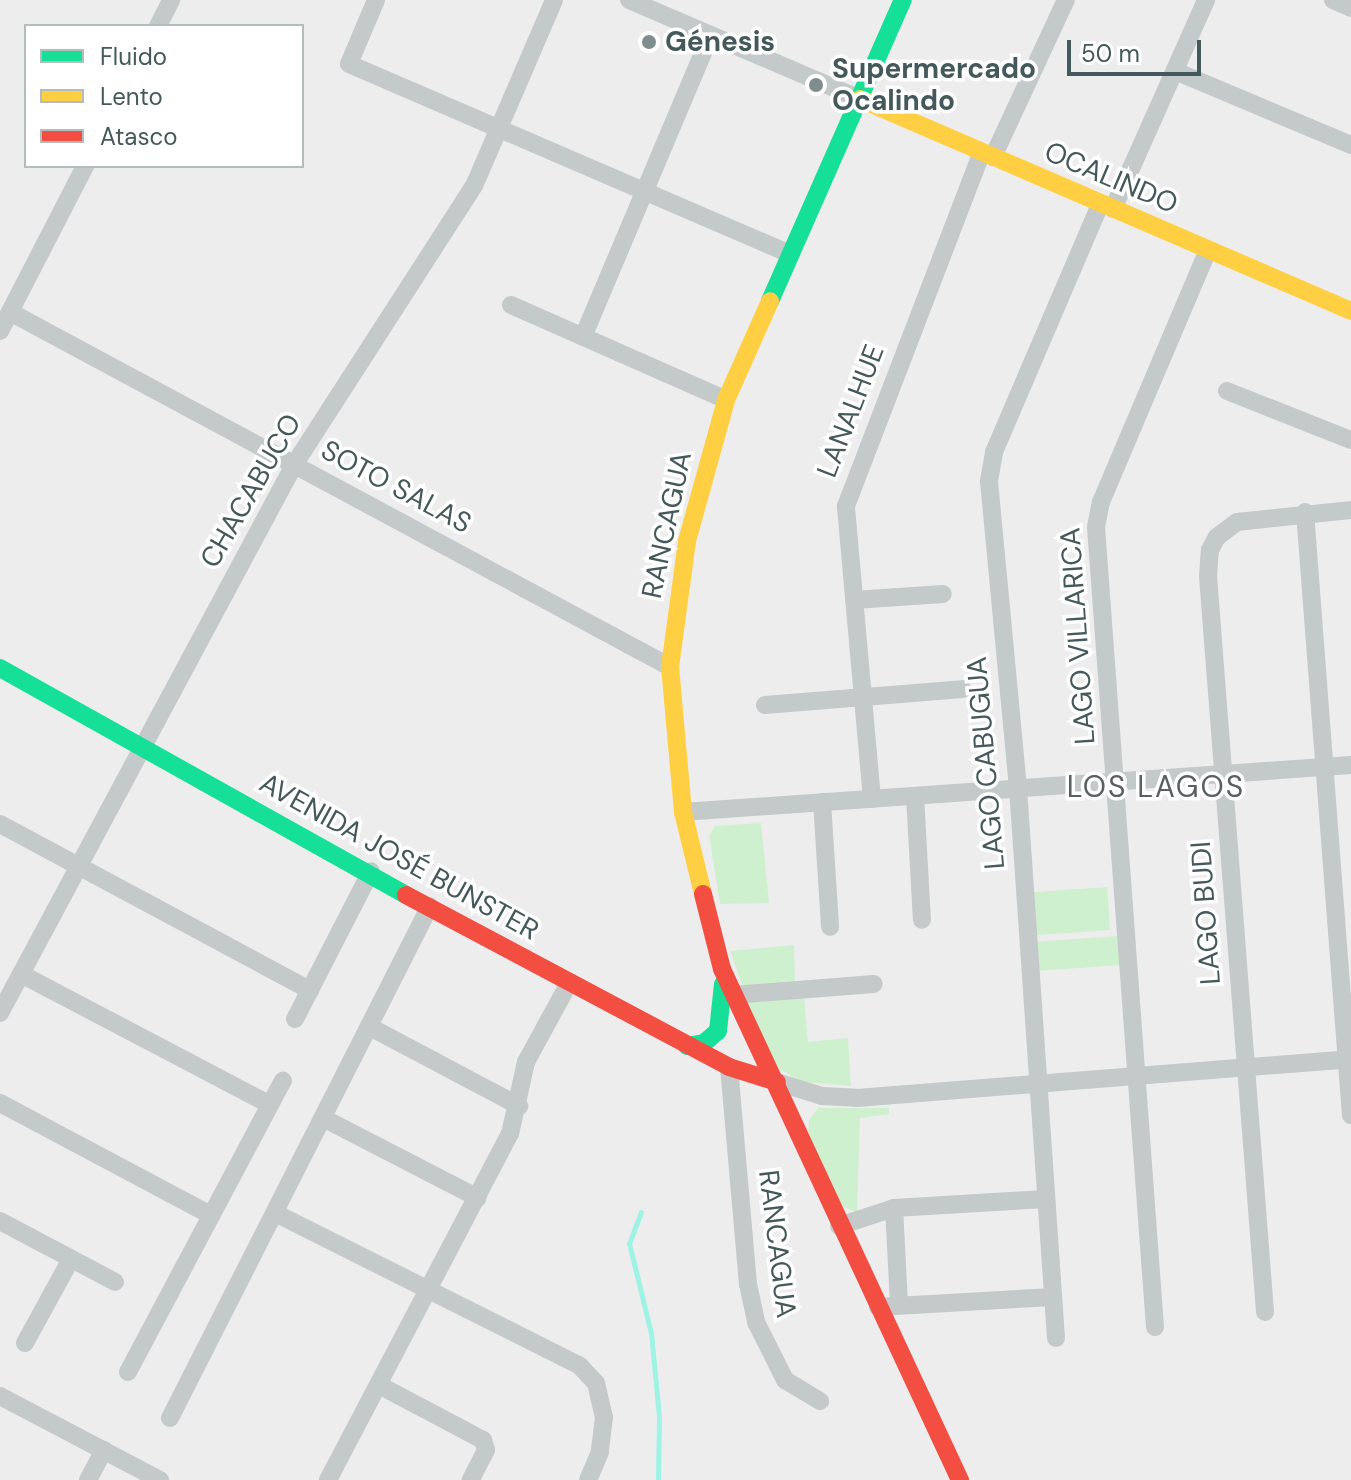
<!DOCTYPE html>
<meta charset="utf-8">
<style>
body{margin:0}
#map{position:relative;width:1351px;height:1480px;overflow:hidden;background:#eeeded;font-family:"DM Sans",sans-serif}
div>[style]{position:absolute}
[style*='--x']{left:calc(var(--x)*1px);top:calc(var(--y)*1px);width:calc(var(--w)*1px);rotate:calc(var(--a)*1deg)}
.green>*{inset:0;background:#cef0ce;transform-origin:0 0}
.stream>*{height:5px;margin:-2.5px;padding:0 2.5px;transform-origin:2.5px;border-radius:2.5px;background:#9ef3e4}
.street>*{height:18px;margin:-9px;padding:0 9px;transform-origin:9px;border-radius:9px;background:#c4c9ca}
.fast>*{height:18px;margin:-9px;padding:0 9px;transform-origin:9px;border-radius:9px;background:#16e098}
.slow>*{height:18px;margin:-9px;padding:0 9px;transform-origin:9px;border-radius:9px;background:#ffcf43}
.jam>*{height:18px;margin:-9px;padding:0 9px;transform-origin:9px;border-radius:9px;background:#f24e42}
.dots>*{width:22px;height:22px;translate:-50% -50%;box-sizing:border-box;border:4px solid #fff;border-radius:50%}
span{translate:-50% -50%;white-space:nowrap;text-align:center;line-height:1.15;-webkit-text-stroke:7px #fff;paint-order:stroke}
.poi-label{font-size:28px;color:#43595b;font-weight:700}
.left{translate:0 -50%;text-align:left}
.street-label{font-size:28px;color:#43595b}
.neighbourhood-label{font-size:30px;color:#586062;letter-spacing:2px}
.legend{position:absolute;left:24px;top:24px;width:280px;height:144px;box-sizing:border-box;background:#fff;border:2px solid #b4bdbd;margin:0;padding:10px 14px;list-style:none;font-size:24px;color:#43595b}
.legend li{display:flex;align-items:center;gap:16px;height:40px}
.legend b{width:40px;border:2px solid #b4bdbd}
.scale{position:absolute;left:1067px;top:40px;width:134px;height:36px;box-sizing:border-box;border:4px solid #43595b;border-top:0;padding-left:10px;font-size:24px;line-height:28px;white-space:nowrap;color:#43595b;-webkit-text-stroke:6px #fff;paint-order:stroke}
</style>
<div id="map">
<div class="green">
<i style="clip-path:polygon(761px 823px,769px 903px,720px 904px,709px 835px,715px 826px)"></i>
<i style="left:1107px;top:887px;width:43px;height:76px;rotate:86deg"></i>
<i style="left:1119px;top:936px;width:29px;height:82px;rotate:86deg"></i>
<i style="clip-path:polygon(794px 945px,795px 983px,743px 987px,730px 951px)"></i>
<i style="clip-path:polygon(804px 996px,808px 1042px,848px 1038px,851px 1086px,802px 1082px,776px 1067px,744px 1000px)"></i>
<i style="clip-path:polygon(818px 1108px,889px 1108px,889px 1114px,860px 1118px,857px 1212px,838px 1205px,808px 1139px,809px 1120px)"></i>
</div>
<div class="stream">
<i style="--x:641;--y:1212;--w:33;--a:111"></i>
<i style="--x:629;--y:1243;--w:93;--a:76.3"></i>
<i style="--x:651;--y:1333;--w:83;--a:84.5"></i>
<i style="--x:659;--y:1416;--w:64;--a:90.9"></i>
</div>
<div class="street">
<i style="--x:376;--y:0;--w:69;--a:112.9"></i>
<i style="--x:349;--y:64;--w:481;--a:23.3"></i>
<i style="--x:629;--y:0;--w:251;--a:23.2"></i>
<i style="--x:1333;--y:0;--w:20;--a:24"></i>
<i style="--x:158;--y:26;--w:29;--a:-63"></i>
<i style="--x:1175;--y:71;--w:191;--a:22.8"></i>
<i style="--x:993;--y:157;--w:173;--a:-65.1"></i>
<i style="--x:1113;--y:209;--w:229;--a:-66"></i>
<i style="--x:511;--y:305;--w:235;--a:23.8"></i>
<i style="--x:10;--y:312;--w:749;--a:28.27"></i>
<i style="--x:0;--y:331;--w:186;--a:-62.7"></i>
<i style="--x:583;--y:337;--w:326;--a:-67.1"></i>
<i style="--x:1227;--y:391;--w:133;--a:21.6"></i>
<i style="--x:1305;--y:512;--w:605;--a:85.64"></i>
<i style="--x:854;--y:600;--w:89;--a:-3.9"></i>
<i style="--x:765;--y:705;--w:198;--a:-4.6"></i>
<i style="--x:915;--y:796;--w:124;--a:86.8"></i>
<i style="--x:872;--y:799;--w:294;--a:-95.1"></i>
<i style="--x:846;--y:506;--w:379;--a:-69"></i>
<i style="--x:822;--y:802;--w:125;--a:86.3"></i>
<i style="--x:683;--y:812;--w:670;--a:-4.02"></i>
<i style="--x:0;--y:824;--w:352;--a:28.2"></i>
<i style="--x:21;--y:974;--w:281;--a:27.7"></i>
<i style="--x:733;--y:995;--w:141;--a:-4.5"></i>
<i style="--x:0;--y:1013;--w:622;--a:-61.79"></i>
<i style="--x:294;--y:465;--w:332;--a:-57.2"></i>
<i style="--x:474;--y:186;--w:202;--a:-66.7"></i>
<i style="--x:295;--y:1019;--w:166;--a:-62.8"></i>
<i style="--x:370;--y:1027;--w:169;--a:27.9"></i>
<i style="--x:729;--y:1067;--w:218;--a:85"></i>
<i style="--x:748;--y:1284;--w:39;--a:78"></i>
<i style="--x:756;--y:1322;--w:65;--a:63.4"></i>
<i style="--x:785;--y:1380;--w:41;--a:31"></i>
<i style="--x:777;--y:1082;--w:47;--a:17.3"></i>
<i style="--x:822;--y:1096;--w:35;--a:3"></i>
<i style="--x:857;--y:1098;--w:496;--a:-4.5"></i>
<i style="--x:0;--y:1103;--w:239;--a:28"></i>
<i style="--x:323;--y:1118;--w:174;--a:27.3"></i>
<i style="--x:894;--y:1208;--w:152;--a:-3.4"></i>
<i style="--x:275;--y:1213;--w:341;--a:26.6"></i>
<i style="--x:580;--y:1366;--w:23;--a:47"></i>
<i style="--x:596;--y:1383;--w:35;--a:77"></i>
<i style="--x:604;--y:1417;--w:35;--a:97"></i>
<i style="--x:600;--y:1452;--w:30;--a:113"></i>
<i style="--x:0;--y:1221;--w:130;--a:27.9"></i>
<i style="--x:839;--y:1226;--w:58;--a:-18.1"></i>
<i style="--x:894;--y:1208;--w:94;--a:87"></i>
<i style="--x:878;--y:1307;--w:175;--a:-3.3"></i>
<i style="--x:1265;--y:1312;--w:738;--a:-94.43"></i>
<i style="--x:1208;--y:576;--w:26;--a:-86"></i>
<i style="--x:1210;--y:550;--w:15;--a:-62"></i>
<i style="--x:1217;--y:537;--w:25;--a:-37"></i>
<i style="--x:1237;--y:522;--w:115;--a:-6"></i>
<i style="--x:1155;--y:1327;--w:802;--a:-94.22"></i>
<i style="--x:1096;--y:527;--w:25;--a:-79"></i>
<i style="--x:1101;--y:502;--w:274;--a:-67"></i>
<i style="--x:1056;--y:1338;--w:551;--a:-93.95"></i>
<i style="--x:1018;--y:788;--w:308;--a:-95.4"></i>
<i style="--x:989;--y:481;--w:29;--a:-80"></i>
<i style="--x:994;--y:452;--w:269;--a:-66.8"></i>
<i style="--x:25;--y:1343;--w:96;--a:-61.3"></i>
<i style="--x:128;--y:1372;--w:330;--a:-62"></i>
<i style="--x:379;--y:1385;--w:118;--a:27.9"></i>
<i style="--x:483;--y:1440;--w:10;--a:73"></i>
<i style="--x:486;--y:1450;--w:34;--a:117"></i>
<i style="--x:0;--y:1396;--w:181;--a:27.7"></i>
<i style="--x:170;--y:1418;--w:574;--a:-63.08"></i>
<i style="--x:88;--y:1480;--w:34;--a:-62"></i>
<i style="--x:328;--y:1480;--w:391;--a:-62.3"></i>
<i style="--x:510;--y:1134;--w:74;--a:-77.5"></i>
<i style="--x:526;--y:1062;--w:88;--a:-61.4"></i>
</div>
<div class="fast">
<i style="--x:770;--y:301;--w:329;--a:-66.2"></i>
<i style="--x:0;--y:668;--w:465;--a:29.2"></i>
<i style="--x:687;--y:1046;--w:17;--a:-10"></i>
<i style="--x:704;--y:1043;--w:18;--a:-41"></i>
<i style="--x:718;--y:1031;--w:47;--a:-83.9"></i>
</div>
<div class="slow">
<i style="--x:860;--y:99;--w:535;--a:23.35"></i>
<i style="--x:703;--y:894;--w:84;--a:-103.7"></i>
<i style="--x:683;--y:812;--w:146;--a:-95.1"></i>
<i style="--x:670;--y:667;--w:127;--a:-82.3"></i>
<i style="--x:687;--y:541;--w:146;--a:-74.5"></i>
<i style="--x:726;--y:400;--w:108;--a:-66"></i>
</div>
<div class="jam">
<i style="--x:703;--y:894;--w:77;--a:75.8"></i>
<i style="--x:722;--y:969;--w:564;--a:65.03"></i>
<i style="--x:406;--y:895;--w:366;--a:28"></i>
<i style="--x:729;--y:1067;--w:50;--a:17.4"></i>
</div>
<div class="dots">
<i style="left:649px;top:42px;background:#7f8d8e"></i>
<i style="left:816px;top:85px;background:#7f8d8e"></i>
</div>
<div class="poi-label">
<span class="left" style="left:665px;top:42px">Génesis</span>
<span class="left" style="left:832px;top:85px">Supermercado<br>Ocalindo</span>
</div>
<div class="street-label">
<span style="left:1111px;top:178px;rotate:23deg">OCALINDO</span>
<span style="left:851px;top:411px;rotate:-69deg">LANALHUE</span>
<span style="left:396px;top:487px;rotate:28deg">SOTO SALAS</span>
<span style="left:251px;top:491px;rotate:-60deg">CHACABUCO</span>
<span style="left:667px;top:525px;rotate:-78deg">RANCAGUA</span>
<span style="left:1078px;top:636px;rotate:-94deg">LAGO VILLARICA</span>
<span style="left:986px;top:763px;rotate:-95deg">LAGO CABUGUA</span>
<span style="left:399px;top:857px;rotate:29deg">AVENIDA JOSÉ BUNSTER</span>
<span style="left:1206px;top:913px;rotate:-94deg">LAGO BUDI</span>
<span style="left:777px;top:1244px;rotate:83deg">RANCAGUA</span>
</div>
<div class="neighbourhood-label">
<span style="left:1156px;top:787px">LOS LAGOS</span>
</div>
<ul class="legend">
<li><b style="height:10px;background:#16e098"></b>Fluido</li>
<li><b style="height:10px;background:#ffcf43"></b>Lento</li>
<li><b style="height:10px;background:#f24e42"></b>Atasco</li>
</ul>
<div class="scale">50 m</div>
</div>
